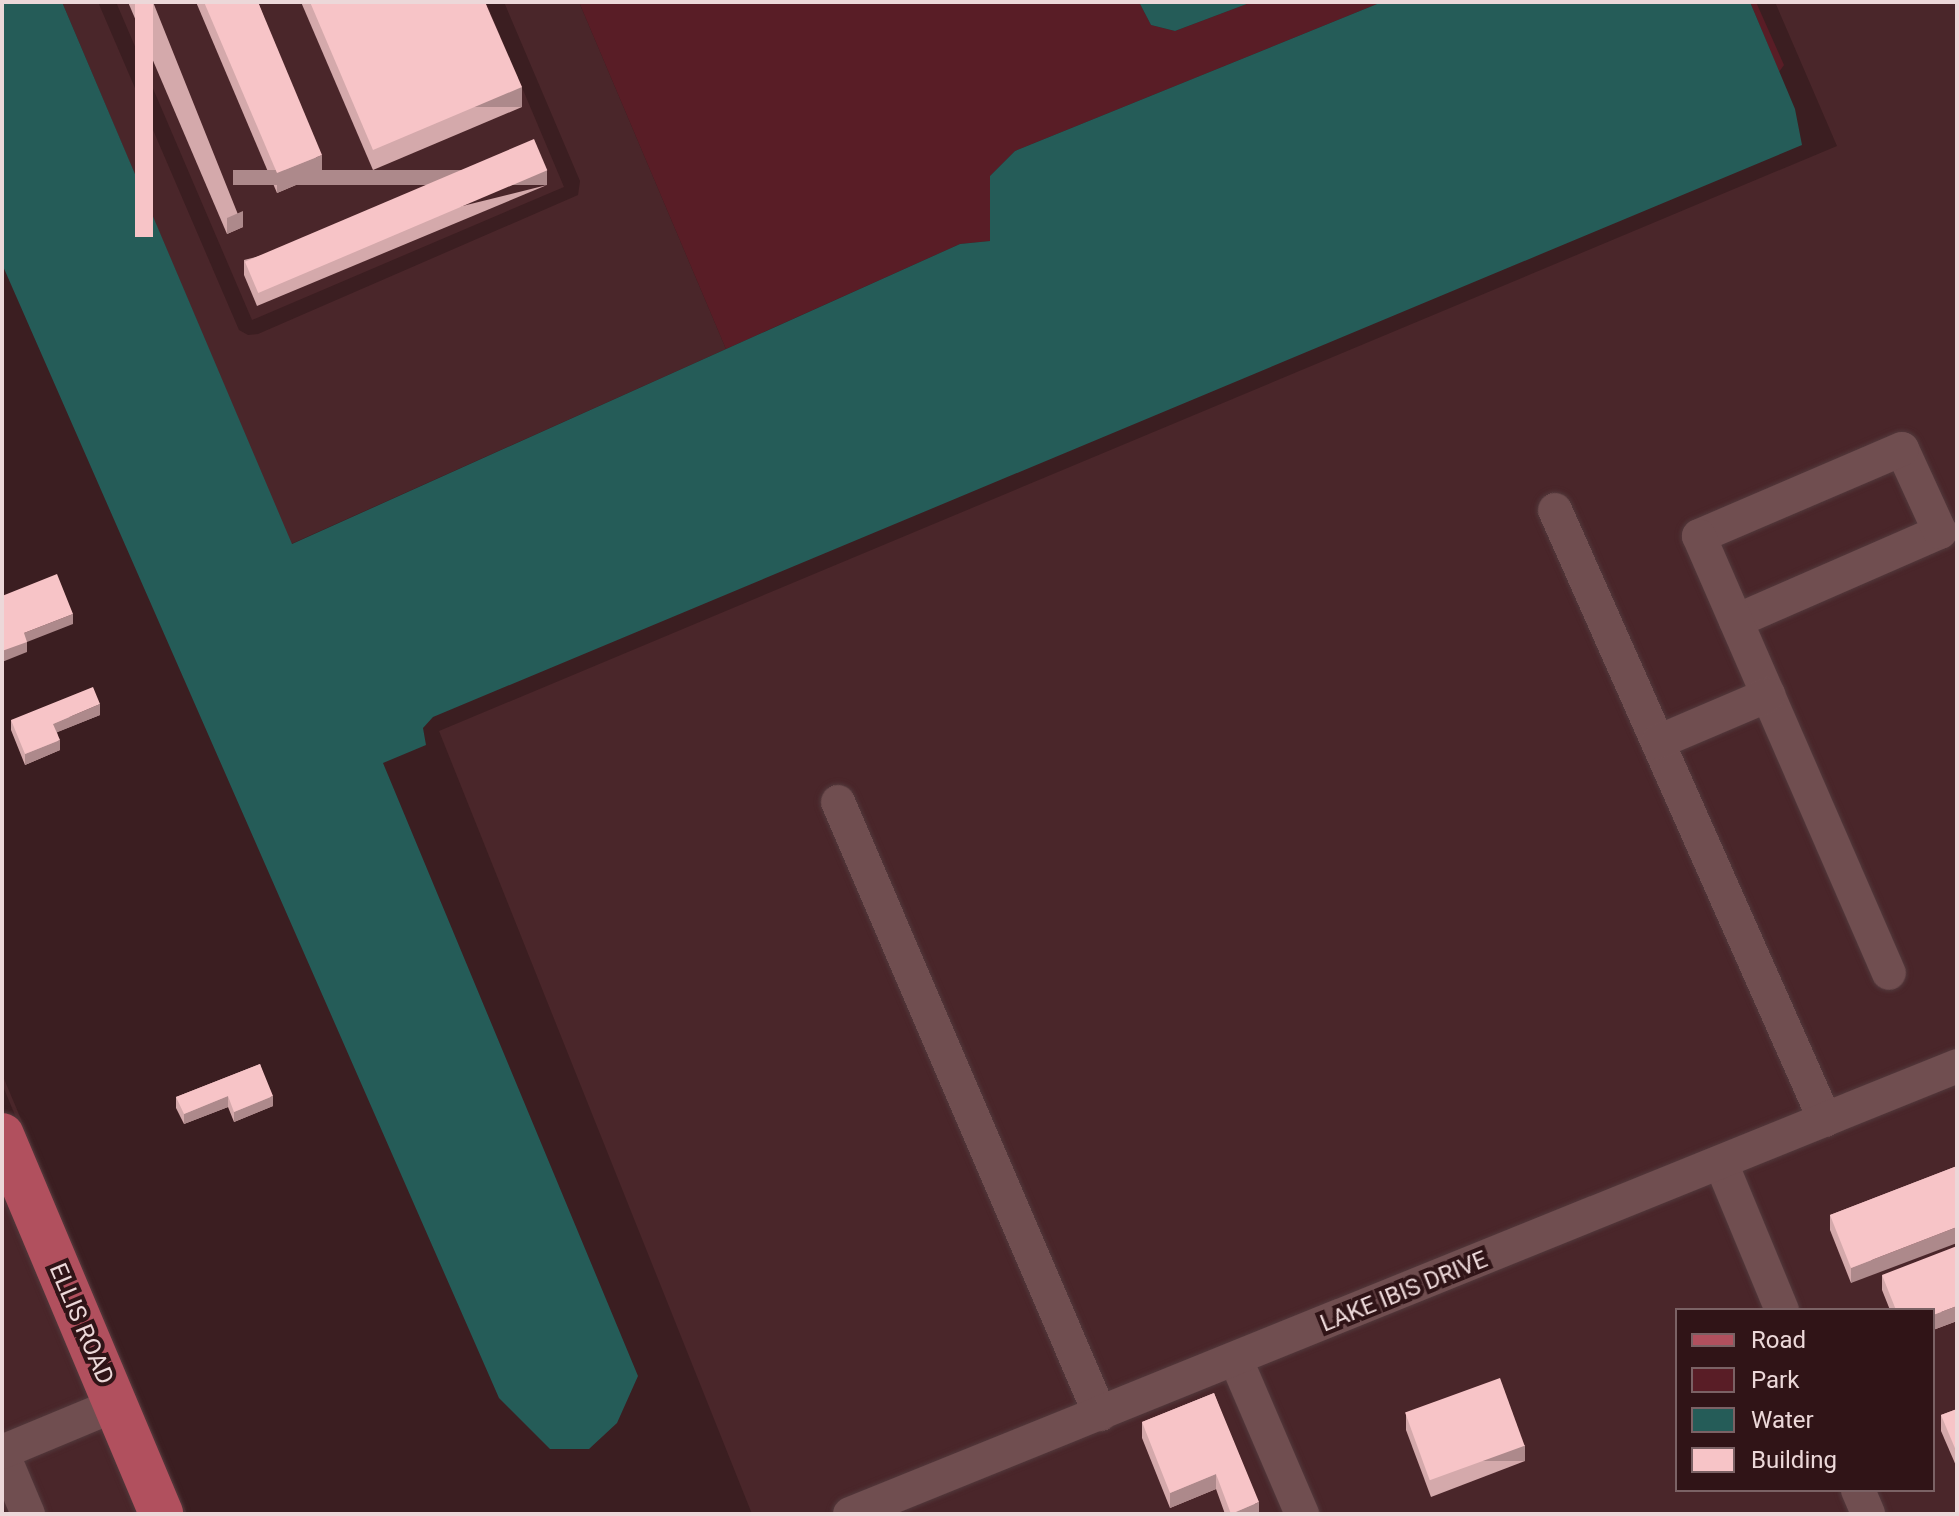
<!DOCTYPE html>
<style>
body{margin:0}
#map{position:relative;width:1959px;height:1516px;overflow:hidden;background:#3b1e21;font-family:Roboto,sans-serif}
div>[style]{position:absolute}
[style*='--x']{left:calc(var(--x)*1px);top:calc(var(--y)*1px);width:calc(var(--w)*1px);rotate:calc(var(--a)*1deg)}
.built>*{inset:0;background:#4a262a}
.green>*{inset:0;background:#591d26}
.water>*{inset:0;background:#255c58}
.roads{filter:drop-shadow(0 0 2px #52393c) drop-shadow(0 0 2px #52393c)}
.minor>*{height:34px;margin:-17px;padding:0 17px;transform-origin:17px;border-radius:17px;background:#704e50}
.major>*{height:44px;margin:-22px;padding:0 22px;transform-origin:22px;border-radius:22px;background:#b1505e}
.wall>*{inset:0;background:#d4a9ab}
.shaded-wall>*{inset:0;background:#ad898b;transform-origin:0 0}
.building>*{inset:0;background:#f7c4c7;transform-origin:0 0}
span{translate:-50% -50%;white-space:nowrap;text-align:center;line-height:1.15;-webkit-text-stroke:8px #301417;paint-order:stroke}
.street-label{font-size:24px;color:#ecd8d9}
.frame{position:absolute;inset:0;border:4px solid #ecd8d9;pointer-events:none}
.legend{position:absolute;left:1675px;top:1308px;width:260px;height:184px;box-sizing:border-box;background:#301417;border:2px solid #7b6265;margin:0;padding:10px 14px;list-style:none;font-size:24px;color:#ecd8d9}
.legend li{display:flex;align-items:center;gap:16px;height:40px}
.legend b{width:40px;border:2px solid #7b6265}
</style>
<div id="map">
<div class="built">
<i style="clip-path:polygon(62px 2px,98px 2px,239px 330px,248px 335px,258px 334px,578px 195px,580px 181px,504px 2px,579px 2px,726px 349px,291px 544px)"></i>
<i style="clip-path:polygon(116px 2px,486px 2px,564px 187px,252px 320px)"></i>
<i style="clip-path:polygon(evenodd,1775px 2px,1957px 2px,1957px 1514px,752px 1514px,439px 731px,1837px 146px,1775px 2px,1677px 1310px,1933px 1310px,1933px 1490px,1677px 1490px,1677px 1310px)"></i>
<i style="clip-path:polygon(2px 1074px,187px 1514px,182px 1514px,2px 1084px)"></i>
<i style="clip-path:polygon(2px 1135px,161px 1514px,2px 1514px)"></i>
</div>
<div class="green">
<i style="clip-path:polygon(579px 2px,1139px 2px,1151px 25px,1175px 31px,1252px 2px,1382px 2px,1015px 151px,990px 176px,990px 241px,960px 244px,726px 349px)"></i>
<i style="clip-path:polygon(1750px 2px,1756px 2px,1784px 65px,1779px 72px)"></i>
</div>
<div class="water">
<i style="clip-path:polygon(2px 2px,62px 2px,292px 544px,960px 244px,990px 241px,990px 176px,1015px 151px,1382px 2px,1750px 2px,1795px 109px,1802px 145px,433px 717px,423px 728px,426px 745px,383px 763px,638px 1376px,617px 1423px,589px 1449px,550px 1449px,499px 1398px,2px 264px)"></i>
<i style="clip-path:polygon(1139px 2px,1252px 2px,1175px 31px,1151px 25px)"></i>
</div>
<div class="roads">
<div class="minor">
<i style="--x:1555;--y:510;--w:667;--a:66.12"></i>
<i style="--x:1736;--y:621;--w:223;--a:-23.6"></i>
<i style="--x:1940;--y:532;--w:91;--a:-114.6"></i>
<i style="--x:1902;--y:449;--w:221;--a:156.8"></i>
<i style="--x:1699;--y:536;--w:173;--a:66.5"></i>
<i style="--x:1768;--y:695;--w:303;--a:66.5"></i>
<i style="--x:1658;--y:742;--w:120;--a:-23.1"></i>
<i style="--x:838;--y:802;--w:666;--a:66.82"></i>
<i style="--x:1721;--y:1163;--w:159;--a:67.5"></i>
<i style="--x:1236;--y:1360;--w:168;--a:66.8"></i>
<i style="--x:1858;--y:1490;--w:26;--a:67"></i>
<i style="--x:28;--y:1514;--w:67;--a:-112.8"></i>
<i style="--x:2;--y:1452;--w:122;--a:-22.6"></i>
<i style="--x:850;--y:1514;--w:1194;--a:-22.03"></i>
</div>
<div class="major">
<i style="--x:2;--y:1135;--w:411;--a:67.2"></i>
</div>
</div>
<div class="wall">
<i style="clip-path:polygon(128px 2px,153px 2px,243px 227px,227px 234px)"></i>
<i style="clip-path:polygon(196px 2px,258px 2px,322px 174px,277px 193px)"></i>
<i style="clip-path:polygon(301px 2px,485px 2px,522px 107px,373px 170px)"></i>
<i style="clip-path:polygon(547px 185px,257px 306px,244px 275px,244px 260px)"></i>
<i style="clip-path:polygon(100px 715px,57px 732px,60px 750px,25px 765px,11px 730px,11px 720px)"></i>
<i style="clip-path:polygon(260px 1064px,273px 1106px,234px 1122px,228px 1107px,184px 1124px,176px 1108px,176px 1097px)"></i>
<i style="clip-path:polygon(1957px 1166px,1851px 1283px,1830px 1230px,1830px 1215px)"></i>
<i style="clip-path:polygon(1882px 1275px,1957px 1321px,1933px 1330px,1933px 1310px,1890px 1310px,1882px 1290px)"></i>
<i style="clip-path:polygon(1214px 1393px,1259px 1514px,1225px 1514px,1216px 1489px,1170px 1508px,1142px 1438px,1142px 1422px)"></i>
<i style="clip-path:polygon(1957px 1409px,1957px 1468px,1941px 1431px,1941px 1415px)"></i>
<i style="clip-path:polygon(1406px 1414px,1525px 1461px,1431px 1497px,1406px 1430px)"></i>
</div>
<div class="shaded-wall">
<i style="left:522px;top:87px;width:20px;height:162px;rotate:90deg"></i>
<i style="clip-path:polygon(322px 155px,322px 174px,277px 193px,277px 173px)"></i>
<i style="left:547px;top:170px;width:15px;height:314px;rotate:90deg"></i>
<i style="clip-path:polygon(243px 211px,243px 227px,227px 234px,227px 218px)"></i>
<i style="clip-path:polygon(73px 614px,73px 624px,27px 642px,27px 652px,2px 662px,2px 651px,24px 633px)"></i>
<i style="clip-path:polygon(100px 704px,100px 715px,53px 734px,53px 724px)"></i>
<i style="clip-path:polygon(60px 740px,60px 750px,25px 765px,25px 754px)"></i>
<i style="clip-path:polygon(228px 1096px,228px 1107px,184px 1124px,184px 1114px)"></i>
<i style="clip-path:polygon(273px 1096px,273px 1106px,234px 1122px,234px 1112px)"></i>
<i style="clip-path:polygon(1957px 1227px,1957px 1243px,1851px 1283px,1851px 1268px)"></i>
<i style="clip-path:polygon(1957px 1306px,1957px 1321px,1933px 1330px,1933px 1315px)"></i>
<i style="left:1525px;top:1445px;width:16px;height:101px;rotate:90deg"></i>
<i style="clip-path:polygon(1216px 1474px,1216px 1489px,1170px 1508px,1170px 1493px)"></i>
<i style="clip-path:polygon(1259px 1502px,1259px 1514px,1231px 1514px)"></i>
</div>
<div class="building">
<i style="left:135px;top:2px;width:18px;height:235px"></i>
<i style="clip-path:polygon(204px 2px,258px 2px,322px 155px,277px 173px)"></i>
<i style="clip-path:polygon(310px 2px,485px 2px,522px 87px,373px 150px)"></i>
<i style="left:534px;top:139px;width:34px;height:314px;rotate:67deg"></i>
<i style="clip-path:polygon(57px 574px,73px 614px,24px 633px,27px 642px,2px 651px,2px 596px)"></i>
<i style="clip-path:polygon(93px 687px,100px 704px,53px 724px,60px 740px,25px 754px,11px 720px)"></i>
<i style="clip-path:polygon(260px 1064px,273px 1096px,234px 1112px,228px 1096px,184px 1114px,176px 1097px)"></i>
<i style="clip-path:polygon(1957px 1166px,1957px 1227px,1851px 1268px,1830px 1215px)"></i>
<i style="clip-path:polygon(1957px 1246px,1957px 1306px,1933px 1315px,1933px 1310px,1896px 1310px,1882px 1275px)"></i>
<i style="left:1500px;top:1378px;width:72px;height:101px;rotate:70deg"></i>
<i style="clip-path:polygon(1214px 1393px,1259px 1502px,1231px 1514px,1216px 1474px,1170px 1493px,1142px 1422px)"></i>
<i style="clip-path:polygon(1957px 1409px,1957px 1453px,1941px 1415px)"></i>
</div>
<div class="street-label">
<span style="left:1404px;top:1292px;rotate:-22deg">LAKE IBIS DRIVE</span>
<span style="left:81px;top:1324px;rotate:67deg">ELLIS ROAD</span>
</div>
<div class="frame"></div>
<ul class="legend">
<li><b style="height:10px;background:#b1505e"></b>Road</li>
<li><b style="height:22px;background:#591d26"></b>Park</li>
<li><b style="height:22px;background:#255c58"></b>Water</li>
<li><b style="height:22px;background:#f7c4c7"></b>Building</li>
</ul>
</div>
